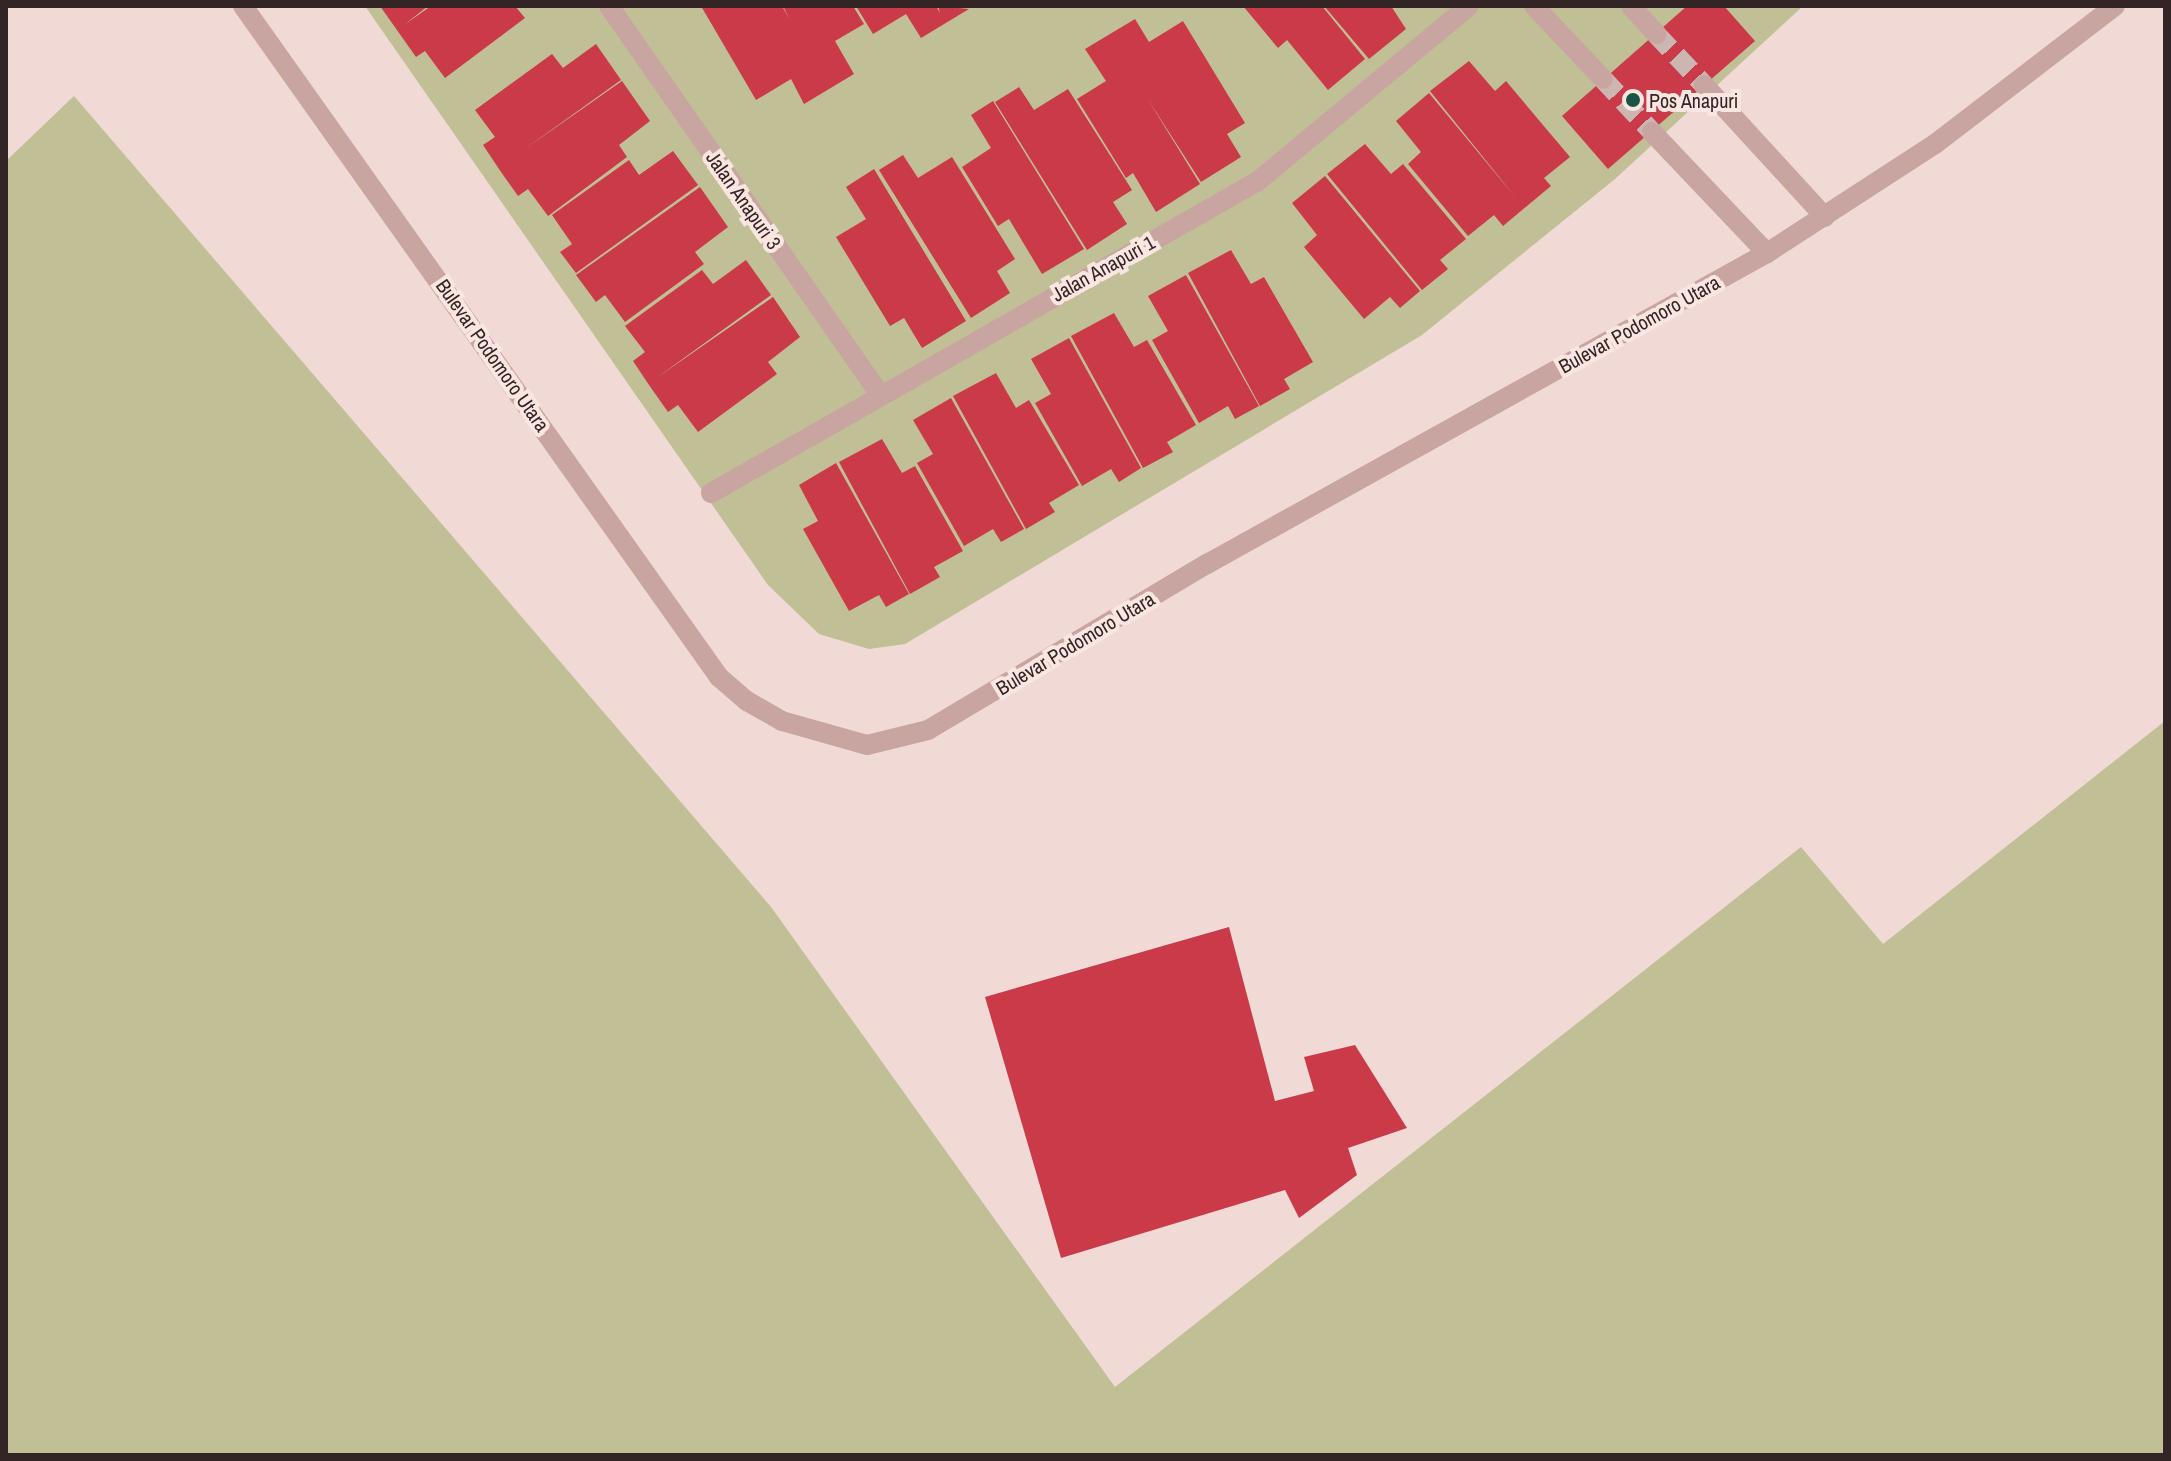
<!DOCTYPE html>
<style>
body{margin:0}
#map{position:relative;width:2171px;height:1461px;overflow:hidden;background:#f1dad5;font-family:"Archivo Narrow",sans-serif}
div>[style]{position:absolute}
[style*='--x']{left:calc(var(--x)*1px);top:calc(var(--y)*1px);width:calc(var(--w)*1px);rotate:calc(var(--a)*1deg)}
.green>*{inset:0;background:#c0bf95}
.building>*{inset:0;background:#ca3a49}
.minor-tunnel>*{height:20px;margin-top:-10px;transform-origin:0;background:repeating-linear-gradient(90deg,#cbb6b2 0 20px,transparent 0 30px)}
.minor>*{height:20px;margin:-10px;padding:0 10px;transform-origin:10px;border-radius:10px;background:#c9a5a1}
.dots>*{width:22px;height:22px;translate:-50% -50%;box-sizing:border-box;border:4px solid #f9e6e1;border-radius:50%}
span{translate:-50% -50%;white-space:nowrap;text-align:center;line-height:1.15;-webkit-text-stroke:8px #f9e6e1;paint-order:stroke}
.poi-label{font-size:20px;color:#332425}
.left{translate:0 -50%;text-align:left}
.street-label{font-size:20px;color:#332425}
.frame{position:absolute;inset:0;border:8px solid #332425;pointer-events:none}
</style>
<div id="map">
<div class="green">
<i style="clip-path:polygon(365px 6px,1803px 6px,1615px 179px,1422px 335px,905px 644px,869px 649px,819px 634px,768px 585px)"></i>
<i style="clip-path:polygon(74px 96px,771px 907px,1115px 1387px,1801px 847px,1883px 944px,2165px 721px,2165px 1455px,6px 1455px,6px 161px)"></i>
</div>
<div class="building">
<i style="clip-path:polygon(380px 6px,428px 6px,404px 25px,431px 6px,515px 6px,525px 18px,445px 78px,425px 51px,416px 57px)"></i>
<i style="clip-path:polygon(701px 6px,782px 6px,790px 20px,783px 6px,853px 6px,864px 24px,835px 41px,854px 74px,804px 104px,791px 79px,756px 100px)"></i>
<i style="clip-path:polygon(856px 6px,936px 6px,940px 13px,938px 6px,969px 9px,921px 38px,906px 14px,873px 34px)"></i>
<i style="clip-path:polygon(1243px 6px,1322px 6px,1365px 59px,1328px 90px,1287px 40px,1278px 48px)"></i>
<i style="clip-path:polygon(1324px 6px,1391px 6px,1406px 29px,1369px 59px)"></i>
<i style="clip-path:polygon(1687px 6px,1724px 6px,1755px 41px,1608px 169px,1562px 116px)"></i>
<i style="clip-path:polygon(1135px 19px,1149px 42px,1183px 21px,1245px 123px,1227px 134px,1241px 157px,1201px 182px,1147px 98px,1200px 184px,1156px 212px,1133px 173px,1126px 178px,1077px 99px,1106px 81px,1085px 49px)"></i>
<i style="clip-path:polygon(596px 44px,621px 80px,522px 151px,622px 81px,650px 121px,619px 145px,627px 157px,548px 216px,528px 189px,518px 196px,499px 169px,483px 145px,495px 137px,475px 110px,552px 54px,563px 68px)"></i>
<i style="clip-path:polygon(1469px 61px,1495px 91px,1506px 81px,1570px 157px,1544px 178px,1551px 186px,1503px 226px,1494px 215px,1468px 236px,1408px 164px,1421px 152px,1396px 121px,1429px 93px,1516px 198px,1430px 91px)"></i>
<i style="clip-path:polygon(1019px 87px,1034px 110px,1068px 89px,1132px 190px,1113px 202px,1127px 224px,1087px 250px,995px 102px)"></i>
<i style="clip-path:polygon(993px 101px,1084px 249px,1042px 274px,1009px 219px,998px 226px,962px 167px,991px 148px,971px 115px)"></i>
<i style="clip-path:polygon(1365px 144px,1391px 174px,1403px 164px,1466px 239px,1440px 260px,1448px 269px,1422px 290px,1327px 174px)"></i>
<i style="clip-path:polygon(673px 151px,698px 185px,576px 273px,560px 252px,572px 244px,552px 215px,629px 160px,639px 175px)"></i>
<i style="clip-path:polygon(903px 155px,918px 178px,952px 157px,1015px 259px,997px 271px,1010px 293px,971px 318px,879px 170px)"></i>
<i style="clip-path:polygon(874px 169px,966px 321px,922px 348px,904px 318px,890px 326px,836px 237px,866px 219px,846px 187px)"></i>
<i style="clip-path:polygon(1325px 176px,1420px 291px,1400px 308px,1390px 297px,1364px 319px,1304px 247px,1317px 235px,1292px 203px)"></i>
<i style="clip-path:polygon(700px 187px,728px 227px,695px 252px,704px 264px,625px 322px,605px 295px,596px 302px,576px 275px)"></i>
<i style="clip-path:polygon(1231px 250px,1251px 284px,1264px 277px,1313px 362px,1284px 379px,1290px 389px,1260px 406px,1188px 273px)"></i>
<i style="clip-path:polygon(746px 260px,771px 295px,655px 379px,773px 297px,800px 337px,768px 362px,777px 374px,698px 432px,678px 405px,668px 412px,649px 385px,633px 361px,645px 352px,625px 326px,702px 270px,713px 284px)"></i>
<i style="clip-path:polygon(1186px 275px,1259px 406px,1235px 419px,1228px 406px,1199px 423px,1152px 340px,1168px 331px,1148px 296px)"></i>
<i style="clip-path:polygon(1114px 313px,1134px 347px,1147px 340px,1196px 425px,1167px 442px,1173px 452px,1143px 468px,1071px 336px)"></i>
<i style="clip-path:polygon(1069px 338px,1141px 468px,1119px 482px,1111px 469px,1082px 486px,1035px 403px,1051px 394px,1031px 359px)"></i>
<i style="clip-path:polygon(996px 373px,1016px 408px,1029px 400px,1079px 485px,1049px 503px,1055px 512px,1026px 529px,953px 396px)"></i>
<i style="clip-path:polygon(951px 398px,1024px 529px,1001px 542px,993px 529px,964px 546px,917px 463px,933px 454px,913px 420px)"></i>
<i style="clip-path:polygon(882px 439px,902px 473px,915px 466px,963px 551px,934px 567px,940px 577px,910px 594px,839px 462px)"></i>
<i style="clip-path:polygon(836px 463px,909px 594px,886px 607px,879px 595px,849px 611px,803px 529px,818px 521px,799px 485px)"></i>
<i style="clip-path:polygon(1229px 927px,1275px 1101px,1314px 1091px,1304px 1057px,1355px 1045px,1407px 1128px,1348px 1148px,1357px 1175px,1299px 1218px,1285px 1190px,1061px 1258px,985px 997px)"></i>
</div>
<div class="minor-tunnel">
<i style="--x:1656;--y:34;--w:70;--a:46.7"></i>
<i style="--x:1603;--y:79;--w:72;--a:47.2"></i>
</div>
<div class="minor">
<i style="--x:243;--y:6;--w:823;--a:54.65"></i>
<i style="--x:719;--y:677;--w:37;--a:41"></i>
<i style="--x:747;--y:701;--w:40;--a:29.7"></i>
<i style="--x:782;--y:721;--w:88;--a:15.8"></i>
<i style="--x:867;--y:745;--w:63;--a:-13.8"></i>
<i style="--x:928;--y:730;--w:325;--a:-30.8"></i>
<i style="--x:1207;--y:564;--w:641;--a:-29.05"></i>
<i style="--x:1767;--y:253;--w:200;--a:-33"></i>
<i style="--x:1935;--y:144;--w:227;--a:-37.5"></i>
<i style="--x:609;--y:6;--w:472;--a:55.1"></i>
<i style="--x:1534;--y:6;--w:100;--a:46.6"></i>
<i style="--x:1631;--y:6;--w:38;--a:48"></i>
<i style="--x:1704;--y:85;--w:179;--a:47.5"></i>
<i style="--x:1652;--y:132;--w:167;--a:46.5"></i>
<i style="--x:711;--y:493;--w:630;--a:-29.7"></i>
<i style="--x:1258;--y:181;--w:274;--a:-39.7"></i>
</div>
<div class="dots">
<i style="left:1633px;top:100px;background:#195544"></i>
</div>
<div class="poi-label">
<span class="left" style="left:1649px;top:100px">Pos Anapuri</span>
</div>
<div class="street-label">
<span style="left:744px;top:200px;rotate:55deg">Jalan Anapuri 3</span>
<span style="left:1103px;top:268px;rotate:-29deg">Jalan Anapuri 1</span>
<span style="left:1639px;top:324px;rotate:-29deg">Bulevar Podomoro Utara</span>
<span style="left:493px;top:355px;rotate:55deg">Bulevar Podomoro Utara</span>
<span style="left:1075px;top:643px;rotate:-31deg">Bulevar Podomoro Utara</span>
</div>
<div class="frame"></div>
</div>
